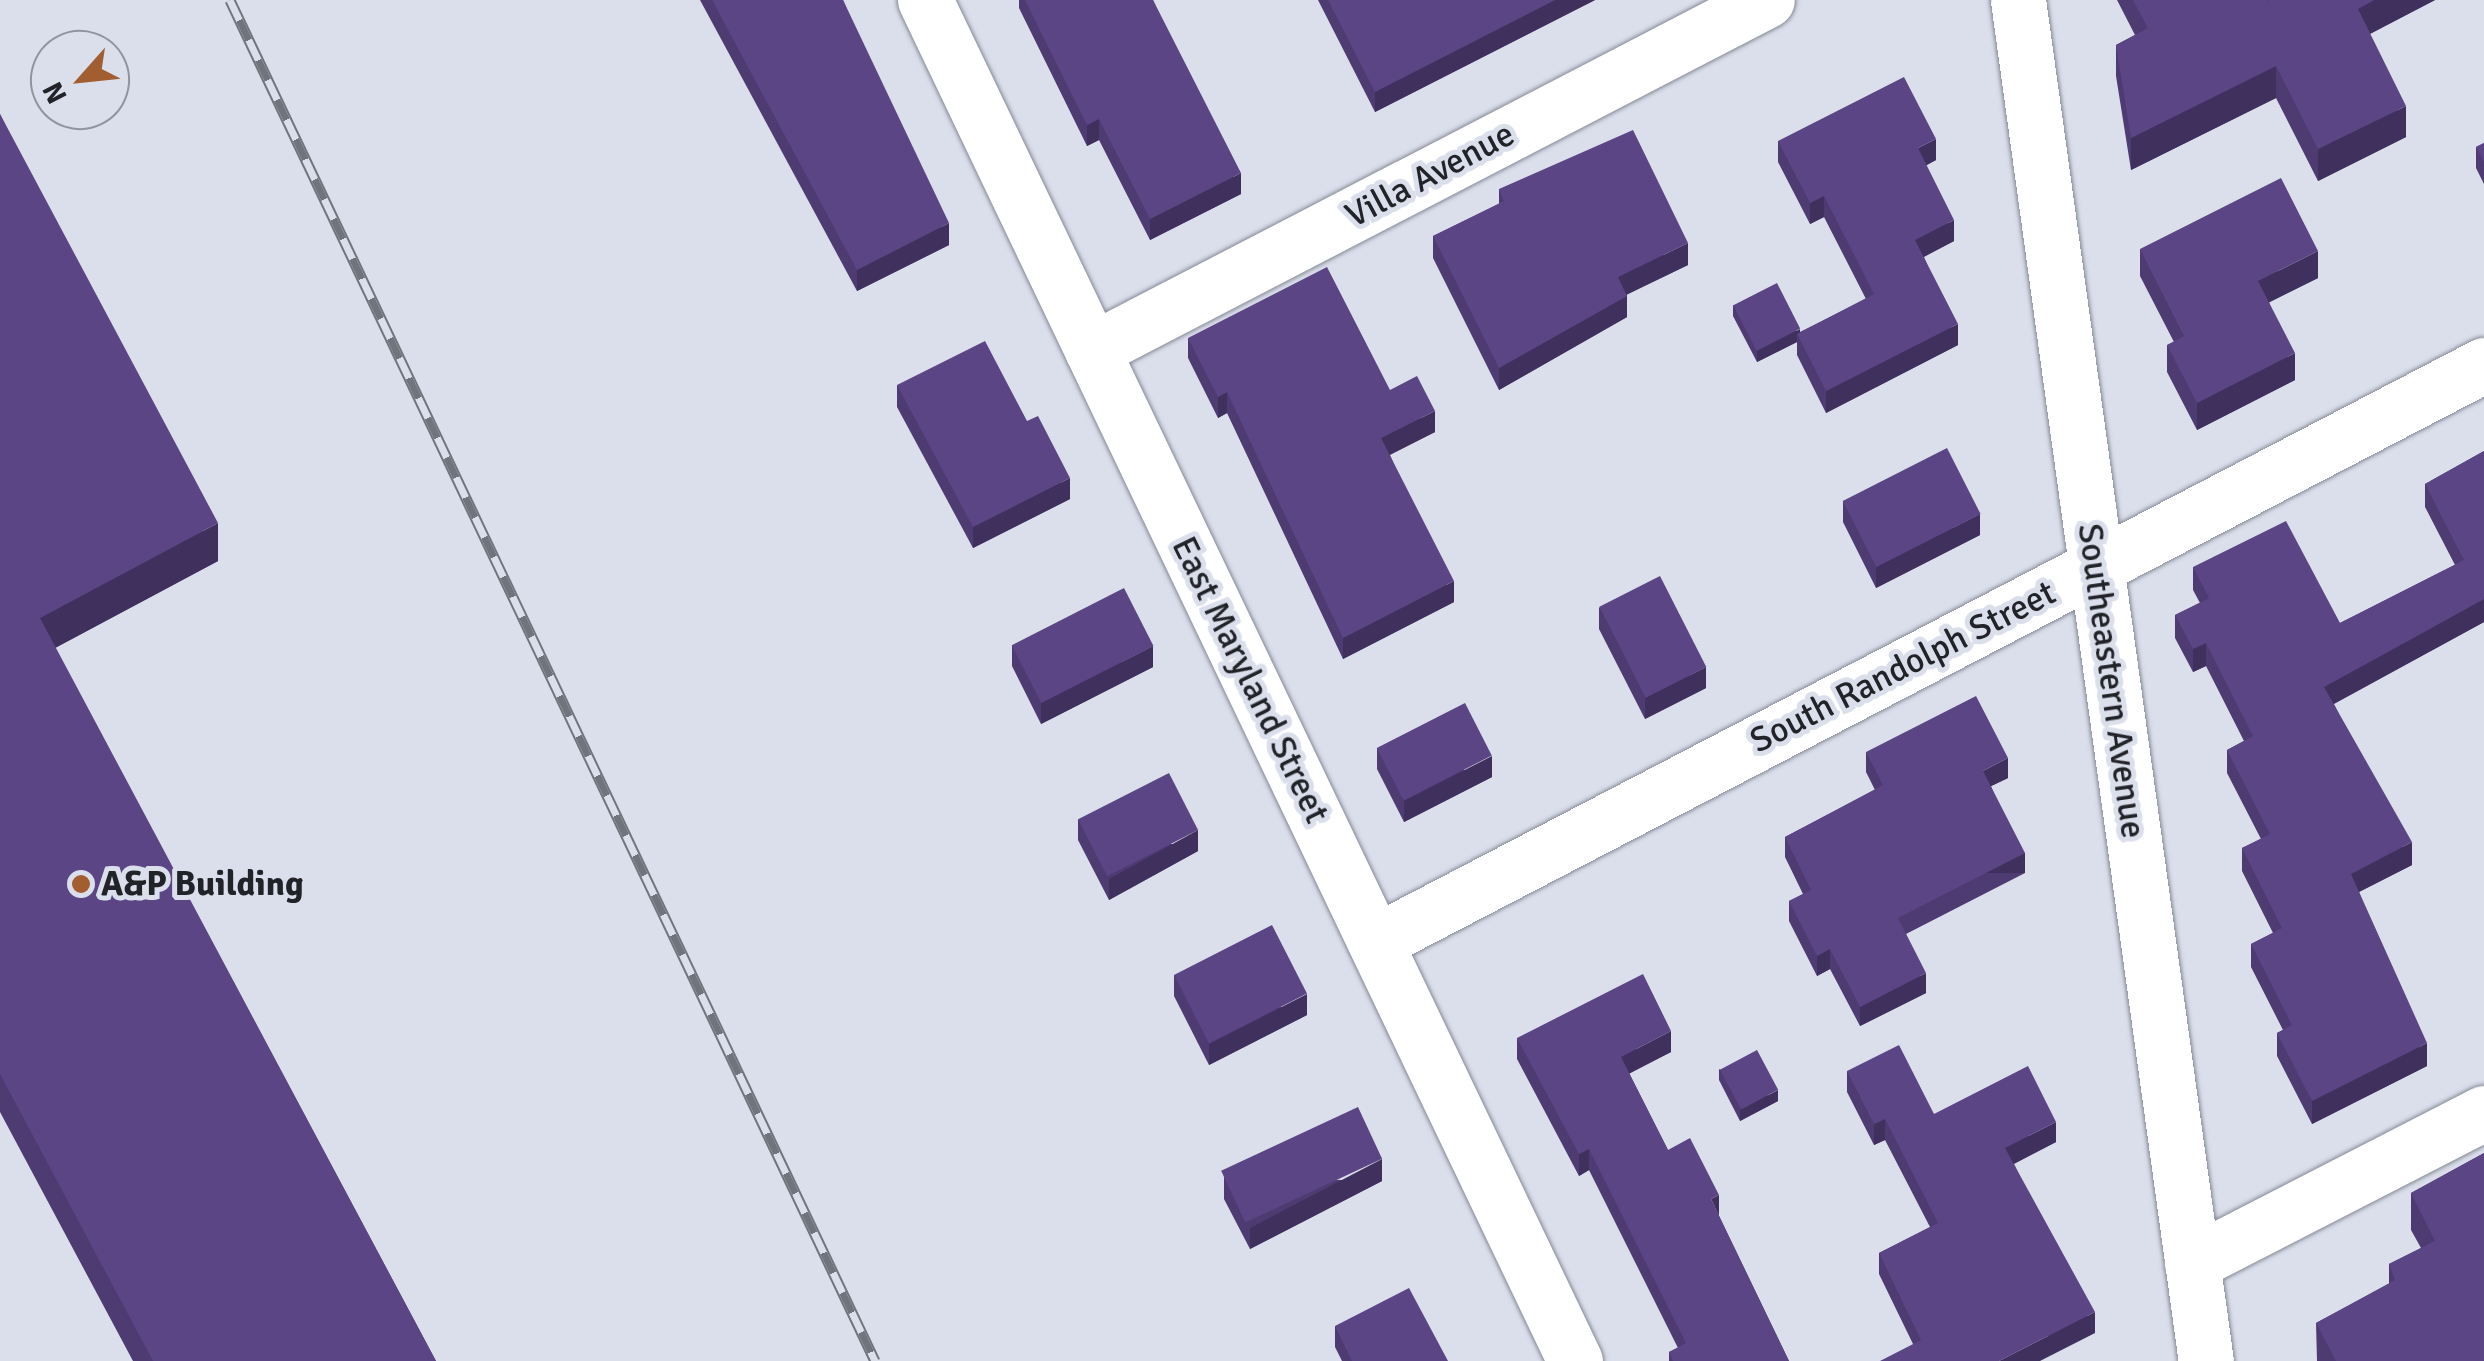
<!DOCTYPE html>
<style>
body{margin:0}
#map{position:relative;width:2484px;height:1361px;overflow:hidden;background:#dbdfec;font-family:Signika,sans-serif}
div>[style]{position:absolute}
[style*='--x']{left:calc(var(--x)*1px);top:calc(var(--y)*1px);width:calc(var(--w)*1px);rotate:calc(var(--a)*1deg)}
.roads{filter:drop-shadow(0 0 2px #858995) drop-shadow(0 0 2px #858995)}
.minor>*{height:55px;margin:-27.5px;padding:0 27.5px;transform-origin:27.5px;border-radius:27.5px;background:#fff}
.major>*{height:55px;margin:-27.5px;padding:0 27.5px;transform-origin:27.5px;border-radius:27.5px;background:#fff}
.rail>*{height:11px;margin-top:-5.5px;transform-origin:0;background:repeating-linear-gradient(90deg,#dbdfec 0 22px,#72747d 0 44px);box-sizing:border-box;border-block:2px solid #72747d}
.wall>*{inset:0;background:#4e3b72}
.shaded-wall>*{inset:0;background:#40305d;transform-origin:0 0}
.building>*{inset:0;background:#5b4585;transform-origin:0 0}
.dots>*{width:28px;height:28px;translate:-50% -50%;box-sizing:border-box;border:5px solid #dbdfec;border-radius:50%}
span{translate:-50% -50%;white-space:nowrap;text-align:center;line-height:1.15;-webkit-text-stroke:10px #dbdfec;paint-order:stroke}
.street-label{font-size:35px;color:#222328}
.poi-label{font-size:35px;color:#222328;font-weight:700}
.left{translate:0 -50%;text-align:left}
.north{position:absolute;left:30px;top:30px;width:100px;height:100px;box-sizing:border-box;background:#dbdfec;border:2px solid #91949e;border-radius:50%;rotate:243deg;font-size:28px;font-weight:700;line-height:40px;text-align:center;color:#222328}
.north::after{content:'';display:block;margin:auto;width:35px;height:45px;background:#a25d30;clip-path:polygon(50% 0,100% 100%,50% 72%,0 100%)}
</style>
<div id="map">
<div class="roads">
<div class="minor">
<i style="--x:925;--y:0;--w:1508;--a:64.47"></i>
<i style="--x:1092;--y:350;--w:760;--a:-27.41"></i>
<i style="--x:1375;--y:942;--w:1250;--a:-27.49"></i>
<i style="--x:2192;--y:1263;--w:328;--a:-27.2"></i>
</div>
<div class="major">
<i style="--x:2018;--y:0;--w:1374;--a:82.14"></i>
</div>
</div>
<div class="rail">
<i style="--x:230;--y:0;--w:1506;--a:64.64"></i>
</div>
<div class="wall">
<i style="clip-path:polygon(700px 0,843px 0,949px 245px,857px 291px)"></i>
<i style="clip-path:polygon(1019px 0,1153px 0,1241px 194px,1150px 240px,1099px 140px,1087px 146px,1019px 8px)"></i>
<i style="clip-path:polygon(1318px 0,1595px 0,1375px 112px)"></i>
<i style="clip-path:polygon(2117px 0,2435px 0,2370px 34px,2406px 137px,2318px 181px,2276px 98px,2131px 170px,2116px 76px,2116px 45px,2135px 35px)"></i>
<i style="clip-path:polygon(0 114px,218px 561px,55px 648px,436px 1361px,133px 1361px,0 1112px)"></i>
<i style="clip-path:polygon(1778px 141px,1936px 160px,1926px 165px,1954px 241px,1924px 257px,1958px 345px,1826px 413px,1797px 355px,1797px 342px,1757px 362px,1733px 316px,1733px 305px,1800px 332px,1866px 299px,1824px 217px,1810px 224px,1778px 162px)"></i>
<i style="clip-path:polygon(2484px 143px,2484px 184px,2476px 168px,2476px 147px)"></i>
<i style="clip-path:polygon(1499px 189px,1688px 265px,1627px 294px,1627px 317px,1499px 390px,1433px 258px,1433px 236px,1499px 204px)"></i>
<i style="clip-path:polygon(2140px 249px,2318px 278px,2269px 302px,2295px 380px,2197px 430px,2167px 372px,2167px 345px,2174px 342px,2140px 276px)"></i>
<i style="clip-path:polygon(1188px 338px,1390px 390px,1435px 432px,1390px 455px,1454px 602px,1343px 659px,1227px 413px,1218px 418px,1188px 358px)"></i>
<i style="clip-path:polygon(897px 385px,1027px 421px,1070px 499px,973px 548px,897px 407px)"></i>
<i style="clip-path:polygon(2484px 451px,2484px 622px,2334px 704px,2412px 865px,2359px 892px,2427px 1066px,2312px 1124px,2277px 1056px,2277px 1033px,2283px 1030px,2251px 967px,2251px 944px,2273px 933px,2242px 871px,2242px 848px,2261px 839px,2227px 773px,2227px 750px,2244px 741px,2206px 666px,2193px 672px,2175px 638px,2175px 615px,2200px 603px,2193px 590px,2193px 567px,2340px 623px,2455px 565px,2425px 507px,2425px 484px)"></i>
<i style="clip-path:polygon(1843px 501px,1980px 535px,1876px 588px,1843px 522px)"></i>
<i style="clip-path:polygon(1599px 607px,1706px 688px,1645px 719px,1599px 629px)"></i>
<i style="clip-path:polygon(1012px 645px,1153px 667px,1041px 724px,1012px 666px)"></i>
<i style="clip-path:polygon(1377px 748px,1492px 777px,1404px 822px,1377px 769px)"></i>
<i style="clip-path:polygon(1866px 752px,2008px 778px,1991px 786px,2025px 873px,1906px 934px,1926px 993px,1860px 1026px,1830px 969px,1817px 976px,1789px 921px,1789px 901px,1803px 894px,1785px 857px,1785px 837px,1875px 790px,1866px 772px)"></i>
<i style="clip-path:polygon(1078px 819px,1198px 851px,1109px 900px,1078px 840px)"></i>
<i style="clip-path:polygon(1174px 975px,1307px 1015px,1209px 1065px,1174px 996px)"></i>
<i style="clip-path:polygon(1517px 1038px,1671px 1052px,1629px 1073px,1668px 1150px,1719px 1216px,1789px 1361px,1669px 1361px,1669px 1352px,1678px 1348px,1589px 1170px,1579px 1176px,1517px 1059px)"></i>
<i style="clip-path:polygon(1719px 1069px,1778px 1101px,1740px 1121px,1719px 1080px)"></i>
<i style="clip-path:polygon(1847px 1071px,1934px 1114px,2056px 1142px,2014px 1164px,2095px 1333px,1913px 1344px,1879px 1274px,1879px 1253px,1930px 1227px,1885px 1140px,1874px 1145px,1847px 1092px)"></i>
<i style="clip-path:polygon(2484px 1153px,2484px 1361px,2317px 1361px,2316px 1323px,2389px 1284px,2389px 1264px,2421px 1248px,2411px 1230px,2411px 1193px)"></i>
<i style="clip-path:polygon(1224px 1177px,1382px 1181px,1250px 1249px,1224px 1199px)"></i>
<i style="clip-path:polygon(1335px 1326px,1448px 1361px,1342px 1361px,1335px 1347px)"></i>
</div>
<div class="shaded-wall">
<i style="clip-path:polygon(1555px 0,1595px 0,1375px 112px,1375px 92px)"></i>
<i style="clip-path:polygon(2374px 0,2435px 0,2358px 40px,2358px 9px)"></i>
<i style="clip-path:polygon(2276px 66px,2276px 98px,2131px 170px,2131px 138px)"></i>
<i style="clip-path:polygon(2406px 106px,2406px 137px,2318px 181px,2318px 149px)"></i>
<i style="clip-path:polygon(1099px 119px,1099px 140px,1087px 146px,1087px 125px)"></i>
<i style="clip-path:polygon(1936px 139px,1936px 160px,1918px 170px,1918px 148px)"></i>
<i style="clip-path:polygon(1241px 173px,1241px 194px,1150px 240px,1150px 219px)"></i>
<i style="clip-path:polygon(1824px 196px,1824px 217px,1810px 224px,1810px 203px)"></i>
<i style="clip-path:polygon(1954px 220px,1954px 241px,1915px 261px,1915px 240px)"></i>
<i style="clip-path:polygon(949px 223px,949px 245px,857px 291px,857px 270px)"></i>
<i style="clip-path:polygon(1688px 243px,1688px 265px,1618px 299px,1618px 277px)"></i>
<i style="clip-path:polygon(2318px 251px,2318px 278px,2258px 308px,2258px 281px)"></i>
<i style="clip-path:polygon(1627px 296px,1627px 317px,1499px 390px,1499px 368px)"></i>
<i style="clip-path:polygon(1958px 324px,1958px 345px,1826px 413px,1826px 391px)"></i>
<i style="clip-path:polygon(1800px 329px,1800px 340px,1797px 334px,1797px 342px,1757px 362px,1757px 351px)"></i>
<i style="clip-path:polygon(2295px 353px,2295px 380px,2197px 430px,2197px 403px)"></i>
<i style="clip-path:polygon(1227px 392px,1227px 413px,1218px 418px,1218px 397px)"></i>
<i style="clip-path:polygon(1435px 411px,1435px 432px,1381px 459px,1381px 438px)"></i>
<i style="clip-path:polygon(1070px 478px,1070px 499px,973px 548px,973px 527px)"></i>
<i style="clip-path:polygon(1980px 514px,1980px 535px,1876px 588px,1876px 567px)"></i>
<i style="clip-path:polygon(218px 523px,218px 561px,40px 656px,40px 618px)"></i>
<i style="clip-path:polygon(1454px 581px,1454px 602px,1343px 659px,1343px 638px)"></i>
<i style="clip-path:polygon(2484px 599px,2484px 622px,2324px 709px,2324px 687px)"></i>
<i style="clip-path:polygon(2206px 643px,2206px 666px,2193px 672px,2193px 649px)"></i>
<i style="clip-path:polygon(1153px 646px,1153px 667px,1041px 724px,1041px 703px)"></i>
<i style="clip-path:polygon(1706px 667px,1706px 688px,1645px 719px,1645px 698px)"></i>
<i style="clip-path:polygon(1492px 756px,1492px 777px,1404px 822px,1404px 801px)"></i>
<i style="clip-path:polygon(2008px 758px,2008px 778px,1983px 790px,1983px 771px)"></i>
<i style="clip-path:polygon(1198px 830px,1198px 851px,1109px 900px,1109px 879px)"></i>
<i style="clip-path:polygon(2412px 842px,2412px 865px,2351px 896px,2351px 874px)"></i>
<i style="left:2025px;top:853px;width:20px;height:143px;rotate:90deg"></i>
<i style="clip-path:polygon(1830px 949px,1830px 969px,1817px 976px,1817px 956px)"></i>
<i style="clip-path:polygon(1926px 973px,1926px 993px,1860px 1026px,1860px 1007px)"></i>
<i style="clip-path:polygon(1307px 994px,1307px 1015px,1209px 1065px,1209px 1044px)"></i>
<i style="clip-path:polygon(1671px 1031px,1671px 1052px,1621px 1078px,1621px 1057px)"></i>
<i style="clip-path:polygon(2427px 1043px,2427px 1066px,2312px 1124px,2312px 1101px)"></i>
<i style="clip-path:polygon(1778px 1090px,1778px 1101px,1740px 1121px,1740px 1110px)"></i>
<i style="clip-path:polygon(1885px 1119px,1885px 1140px,1874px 1145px,1874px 1124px)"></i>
<i style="clip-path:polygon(2056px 1122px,2056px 1142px,2005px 1168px,2005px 1148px)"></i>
<i style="clip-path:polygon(1589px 1149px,1589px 1170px,1579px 1176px,1579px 1154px)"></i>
<i style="clip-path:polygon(1382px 1159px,1382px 1181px,1250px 1249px,1250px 1228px)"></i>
<i style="clip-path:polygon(1719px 1195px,1719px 1216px,1711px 1199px)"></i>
<i style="clip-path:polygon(2095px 1312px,2095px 1333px,2040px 1361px,1999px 1361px)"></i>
</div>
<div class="building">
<i style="clip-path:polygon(712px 0,843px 0,949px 223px,857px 270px)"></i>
<i style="clip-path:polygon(1025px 0,1153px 0,1241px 173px,1150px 219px,1099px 119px,1087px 125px)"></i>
<i style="clip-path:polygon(1328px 0,1555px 0,1375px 92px)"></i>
<i style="clip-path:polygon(2133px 0,2268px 0,2269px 2px,2269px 0,2374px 0,2358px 9px,2406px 106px,2318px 149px,2276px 66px,2131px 138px,2116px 45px,2148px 28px)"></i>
<i style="clip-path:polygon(1904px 77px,1936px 139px,1918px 148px,1954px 220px,1915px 240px,1958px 324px,1826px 391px,1797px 334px,1874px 294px,1824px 196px,1810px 203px,1778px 141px)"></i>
<i style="clip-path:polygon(0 114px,218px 523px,40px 618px,436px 1361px,153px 1361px,0 1074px)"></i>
<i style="clip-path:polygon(1633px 130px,1688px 243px,1618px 277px,1627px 296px,1499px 368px,1433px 236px,1504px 201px,1499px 189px)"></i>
<i style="clip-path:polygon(2484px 143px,2484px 162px,2476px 147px)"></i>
<i style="clip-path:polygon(2281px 178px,2318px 251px,2258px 281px,2295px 353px,2197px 403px,2167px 345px,2184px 336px,2140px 249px)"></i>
<i style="clip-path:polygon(1327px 267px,1390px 390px,1417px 376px,1435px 411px,1381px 438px,1454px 581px,1343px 638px,1227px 392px,1218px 397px,1188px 338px)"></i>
<i style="left:1777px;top:283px;width:51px;height:49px;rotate:63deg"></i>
<i style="clip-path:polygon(985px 341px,1027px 421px,1038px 416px,1070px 478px,973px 527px,897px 385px)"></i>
<i style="left:1947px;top:448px;width:74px;height:117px;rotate:63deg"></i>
<i style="clip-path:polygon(2484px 451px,2484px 599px,2324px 687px,2412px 842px,2351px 874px,2427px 1043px,2312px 1101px,2277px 1033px,2292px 1025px,2251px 944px,2282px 928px,2242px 848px,2270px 834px,2227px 750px,2253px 736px,2206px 643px,2193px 649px,2175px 615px,2209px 598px,2193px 567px,2286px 521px,2340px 623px,2464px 560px,2425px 484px)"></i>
<i style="left:1660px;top:576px;width:102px;height:68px;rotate:63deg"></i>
<i style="left:1124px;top:588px;width:65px;height:126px;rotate:63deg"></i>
<i style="clip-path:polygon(1976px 696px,2008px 758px,1983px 771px,2025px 853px,1898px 918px,1926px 973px,1860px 1007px,1830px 949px,1817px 956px,1789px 901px,1811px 890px,1785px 837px,1883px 785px,1866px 752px)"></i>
<i style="left:1465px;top:703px;width:59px;height:99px;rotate:63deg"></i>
<i style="left:1169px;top:773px;width:64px;height:102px;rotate:63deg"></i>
<i style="left:1272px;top:925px;width:77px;height:110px;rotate:63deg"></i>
<i style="clip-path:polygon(1643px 974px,1671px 1031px,1621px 1057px,1668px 1150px,1690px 1138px,1719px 1195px,1711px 1199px,1789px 1361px,1673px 1361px,1669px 1352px,1686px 1343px,1589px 1149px,1579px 1154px,1517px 1038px)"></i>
<i style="clip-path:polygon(1899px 1045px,1934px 1114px,2028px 1066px,2056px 1122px,2005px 1148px,2095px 1312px,1999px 1361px,1880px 1361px,1921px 1340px,1879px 1253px,1938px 1223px,1885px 1119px,1874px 1124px,1847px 1071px)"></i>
<i style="left:1757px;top:1050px;width:45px;height:42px;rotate:62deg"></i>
<i style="left:1358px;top:1107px;width:57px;height:151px;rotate:65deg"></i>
<i style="clip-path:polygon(2484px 1153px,2484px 1361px,2336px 1361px,2316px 1323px,2395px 1280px,2389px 1264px,2435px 1241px,2411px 1193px)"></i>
<i style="clip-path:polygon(1409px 1288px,1448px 1361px,1352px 1361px,1335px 1326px)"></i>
</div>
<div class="dots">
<i style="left:81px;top:884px;background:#a25d30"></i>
</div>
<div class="street-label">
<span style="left:1430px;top:175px;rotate:-28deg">Villa Avenue</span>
<span style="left:1903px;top:667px;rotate:-27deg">South Randolph Street</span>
<span style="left:1250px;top:680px;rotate:64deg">East Maryland Street</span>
<span style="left:2111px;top:681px;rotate:82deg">Southeastern Avenue</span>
</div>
<div class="poi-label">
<span class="left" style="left:101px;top:884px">A&amp;P Building</span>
</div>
<div class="north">N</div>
</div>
